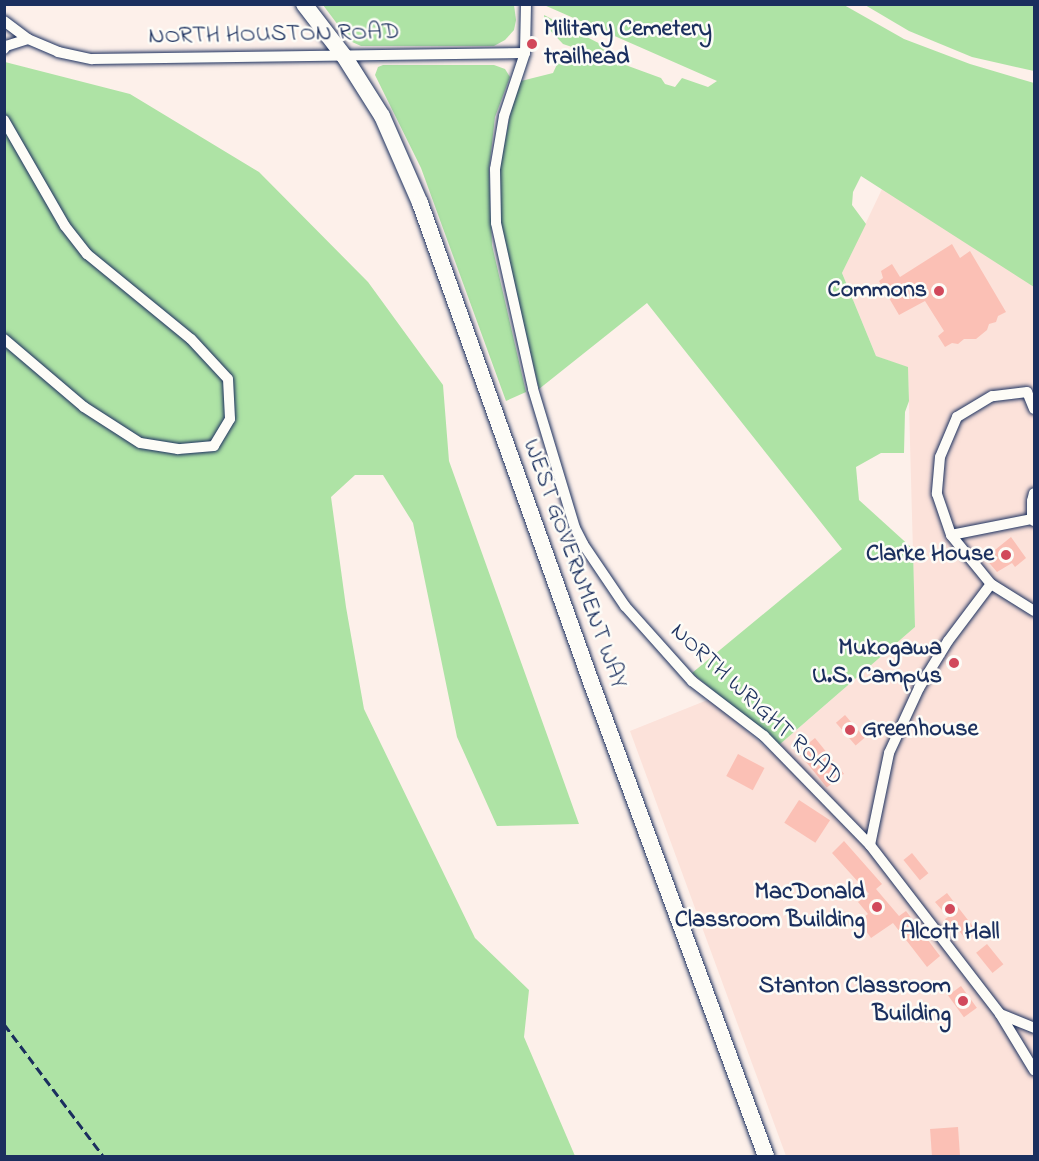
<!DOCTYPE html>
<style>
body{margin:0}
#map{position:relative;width:1039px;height:1161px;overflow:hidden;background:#fdf0ea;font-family:"Indie Flower",sans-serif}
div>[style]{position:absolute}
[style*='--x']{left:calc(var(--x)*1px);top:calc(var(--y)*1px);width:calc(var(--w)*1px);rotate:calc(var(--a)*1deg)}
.built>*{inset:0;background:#fce2da}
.green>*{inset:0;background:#aee3a5}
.building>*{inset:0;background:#fbc0b5;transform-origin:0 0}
.roads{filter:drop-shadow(0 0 2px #1b2f5e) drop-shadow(0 0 2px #1b2f5e)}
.minor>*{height:10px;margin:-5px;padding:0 5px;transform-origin:5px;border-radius:5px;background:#fdfcf7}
.secondary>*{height:16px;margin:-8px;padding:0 8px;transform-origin:8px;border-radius:8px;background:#fdfcf7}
.rail>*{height:3px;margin-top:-1.5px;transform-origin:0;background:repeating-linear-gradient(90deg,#1b2f5e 0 9px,transparent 0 13.5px)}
.dots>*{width:16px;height:16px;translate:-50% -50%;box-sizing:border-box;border:3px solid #fdfcf7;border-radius:50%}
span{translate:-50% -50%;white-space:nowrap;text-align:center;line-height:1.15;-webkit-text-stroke:5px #fdfcf7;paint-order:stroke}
.poi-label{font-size:24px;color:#1b2f5e;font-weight:700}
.left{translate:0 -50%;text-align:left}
.right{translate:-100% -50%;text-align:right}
.street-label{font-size:24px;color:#1b2f5e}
.frame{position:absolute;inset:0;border:6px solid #1b2f5e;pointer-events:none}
</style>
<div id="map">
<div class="built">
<i style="clip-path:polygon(882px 189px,1034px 274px,1034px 1156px,786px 1156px,630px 731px,710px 699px,771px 752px,915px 627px,908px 368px,876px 356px,842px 273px)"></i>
</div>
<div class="green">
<i style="clip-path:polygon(323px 5px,514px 5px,516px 20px,514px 30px,505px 40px,494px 46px,361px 46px,350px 41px)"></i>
<i style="clip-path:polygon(544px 5px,844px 5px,904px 39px,970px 64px,1034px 83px,1034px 287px,861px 176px,853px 192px,852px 205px,866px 224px,842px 273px,876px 356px,908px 367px,909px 401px,905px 412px,904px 453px,881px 453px,856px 467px,859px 500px,913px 549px,915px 627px,779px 745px,692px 673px,842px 549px,647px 303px,539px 389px,500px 225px,499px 170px,514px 96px,521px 81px,553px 73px,559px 60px,620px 63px,661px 78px,665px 84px,675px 87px,682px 78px,708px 87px,717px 81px)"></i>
<i style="clip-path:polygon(865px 5px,1034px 5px,1034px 71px,972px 57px,909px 31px)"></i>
<i style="clip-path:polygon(544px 15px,614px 51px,590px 53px,563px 44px,545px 25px)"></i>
<i style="clip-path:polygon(5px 62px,130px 94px,259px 172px,368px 282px,443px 385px,449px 461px,579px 824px,497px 826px,457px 737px,413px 523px,383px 475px,355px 475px,331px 497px,346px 607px,364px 709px,475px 938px,529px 990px,524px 1037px,575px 1156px,5px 1156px)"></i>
<i style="clip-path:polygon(383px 65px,494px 65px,505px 69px,510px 77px,495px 117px,489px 170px,492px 245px,526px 392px,506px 401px,421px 168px,375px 75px,378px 67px)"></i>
</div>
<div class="building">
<i style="clip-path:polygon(952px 244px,960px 258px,970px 251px,1006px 312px,998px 316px,996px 322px,989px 324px,987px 330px,976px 339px,964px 339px,958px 344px,952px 343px,945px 347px,938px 336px,944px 331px,925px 301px,899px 315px,879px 281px,883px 278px,881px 271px,892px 264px,900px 277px)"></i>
<i style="clip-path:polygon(1011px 537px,1026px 558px,1015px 567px,1012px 563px,997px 572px,985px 558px)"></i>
<i style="left:845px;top:715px;width:30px;height:12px;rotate:49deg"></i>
<i style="left:815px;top:738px;width:46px;height:22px;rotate:51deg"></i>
<i style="left:738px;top:754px;width:30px;height:25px;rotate:28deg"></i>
<i style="left:799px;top:800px;width:37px;height:27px;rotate:33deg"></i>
<i style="clip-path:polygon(844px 841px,882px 884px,876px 889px,899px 916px,906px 911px,940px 956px,927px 967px,893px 923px,871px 938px,859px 921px,868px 914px,858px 902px,869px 894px,832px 853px)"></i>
<i style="left:912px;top:853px;width:26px;height:11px;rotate:51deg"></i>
<i style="clip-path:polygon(947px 893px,978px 933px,967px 941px,953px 923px,950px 926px,945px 919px,948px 917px,935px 902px)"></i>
<i style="left:987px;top:944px;width:26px;height:14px;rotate:51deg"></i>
<i style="left:961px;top:986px;width:27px;height:16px;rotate:54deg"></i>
<i style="left:958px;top:1127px;width:29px;height:28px;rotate:86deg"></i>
</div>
<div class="roads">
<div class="minor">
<i style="--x:526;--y:4;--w:49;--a:91.2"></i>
<i style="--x:525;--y:53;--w:66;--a:108.4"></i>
<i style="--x:504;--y:116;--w:54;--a:99.6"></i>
<i style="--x:495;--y:169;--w:54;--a:88.9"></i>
<i style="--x:496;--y:223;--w:170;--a:77.4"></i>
<i style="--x:533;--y:389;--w:145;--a:73.2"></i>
<i style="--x:575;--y:528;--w:18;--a:63"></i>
<i style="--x:583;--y:544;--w:75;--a:55.9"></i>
<i style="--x:625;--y:606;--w:101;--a:48.2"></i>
<i style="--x:692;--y:681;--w:91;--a:37.4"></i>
<i style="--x:764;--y:736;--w:152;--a:45.8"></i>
<i style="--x:870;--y:845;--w:213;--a:52.4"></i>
<i style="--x:1000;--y:1014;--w:66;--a:58.7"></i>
<i style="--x:4;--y:21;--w:30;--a:37"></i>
<i style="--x:28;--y:39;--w:33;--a:23"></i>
<i style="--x:58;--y:52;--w:35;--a:12"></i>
<i style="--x:92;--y:59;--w:433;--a:-0.8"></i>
<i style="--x:4;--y:49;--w:4;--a:-56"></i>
<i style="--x:6;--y:46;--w:23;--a:-18"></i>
<i style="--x:4;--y:120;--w:122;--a:60.1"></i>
<i style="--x:65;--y:226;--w:36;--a:52"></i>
<i style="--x:87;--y:254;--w:134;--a:39.3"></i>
<i style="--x:191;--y:339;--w:54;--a:47.2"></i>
<i style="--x:228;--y:379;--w:40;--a:87.1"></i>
<i style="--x:230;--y:419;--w:31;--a:121"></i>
<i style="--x:214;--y:446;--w:36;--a:175"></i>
<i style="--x:178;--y:449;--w:38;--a:-171"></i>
<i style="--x:140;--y:443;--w:67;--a:-147.3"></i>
<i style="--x:84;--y:407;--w:105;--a:-139.6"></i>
<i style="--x:1034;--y:409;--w:18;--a:-112"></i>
<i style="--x:1027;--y:392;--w:35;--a:173"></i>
<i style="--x:992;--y:396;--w:41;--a:149"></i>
<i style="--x:957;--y:417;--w:43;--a:113"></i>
<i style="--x:940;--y:457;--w:37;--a:95"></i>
<i style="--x:937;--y:494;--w:43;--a:71.1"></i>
<i style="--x:951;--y:535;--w:63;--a:50.8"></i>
<i style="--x:991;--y:584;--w:51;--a:32.1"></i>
<i style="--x:1032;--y:519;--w:18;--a:-90"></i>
<i style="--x:1032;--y:501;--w:8;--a:-76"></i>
<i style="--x:951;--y:535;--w:83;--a:-11.2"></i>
<i style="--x:1032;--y:519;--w:3;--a:45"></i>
<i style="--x:870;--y:845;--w:94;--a:-78.3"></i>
<i style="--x:889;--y:753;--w:72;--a:-65.2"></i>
<i style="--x:919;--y:688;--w:55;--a:-58.3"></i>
<i style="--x:948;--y:641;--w:71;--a:-53"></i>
<i style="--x:1000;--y:1014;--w:37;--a:22"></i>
</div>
<div class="secondary">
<i style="--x:304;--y:4;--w:66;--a:52.4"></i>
<i style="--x:344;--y:56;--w:71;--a:57.7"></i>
<i style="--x:382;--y:116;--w:95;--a:66.4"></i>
<i style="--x:420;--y:203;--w:509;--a:70.35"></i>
<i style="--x:591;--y:682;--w:505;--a:69.74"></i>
</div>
</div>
<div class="rail">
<i style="--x:4;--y:1024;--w:165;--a:53.1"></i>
</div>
<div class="dots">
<i style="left:532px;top:44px;background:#d1495b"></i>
<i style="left:939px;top:291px;background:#d1495b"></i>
<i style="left:1006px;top:555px;background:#d1495b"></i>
<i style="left:954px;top:663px;background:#d1495b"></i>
<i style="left:850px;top:730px;background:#d1495b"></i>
<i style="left:877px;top:907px;background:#d1495b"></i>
<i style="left:950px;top:909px;background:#d1495b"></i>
<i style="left:963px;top:1001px;background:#d1495b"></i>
</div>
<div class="poi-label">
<span class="left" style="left:544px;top:44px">Military Cemetery<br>trailhead</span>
<span class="right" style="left:927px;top:291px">Commons</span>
<span class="right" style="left:994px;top:555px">Clarke House</span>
<span class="right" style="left:942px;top:663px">Mukogawa<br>U.S. Campus</span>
<span class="left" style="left:862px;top:730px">Greenhouse</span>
<span class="right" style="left:865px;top:907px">MacDonald<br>Classroom Building</span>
<span style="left:950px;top:933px">Alcott Hall</span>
<span class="right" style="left:951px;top:1001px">Stanton Classroom<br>Building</span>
</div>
<div class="street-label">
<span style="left:274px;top:35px;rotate:-1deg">NORTH HOUSTON ROAD</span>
<span style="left:574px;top:564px;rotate:70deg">WEST GOVERNMENT WAY</span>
<span style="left:756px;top:705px;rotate:43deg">NORTH WRIGHT ROAD</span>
</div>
<div class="frame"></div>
</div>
